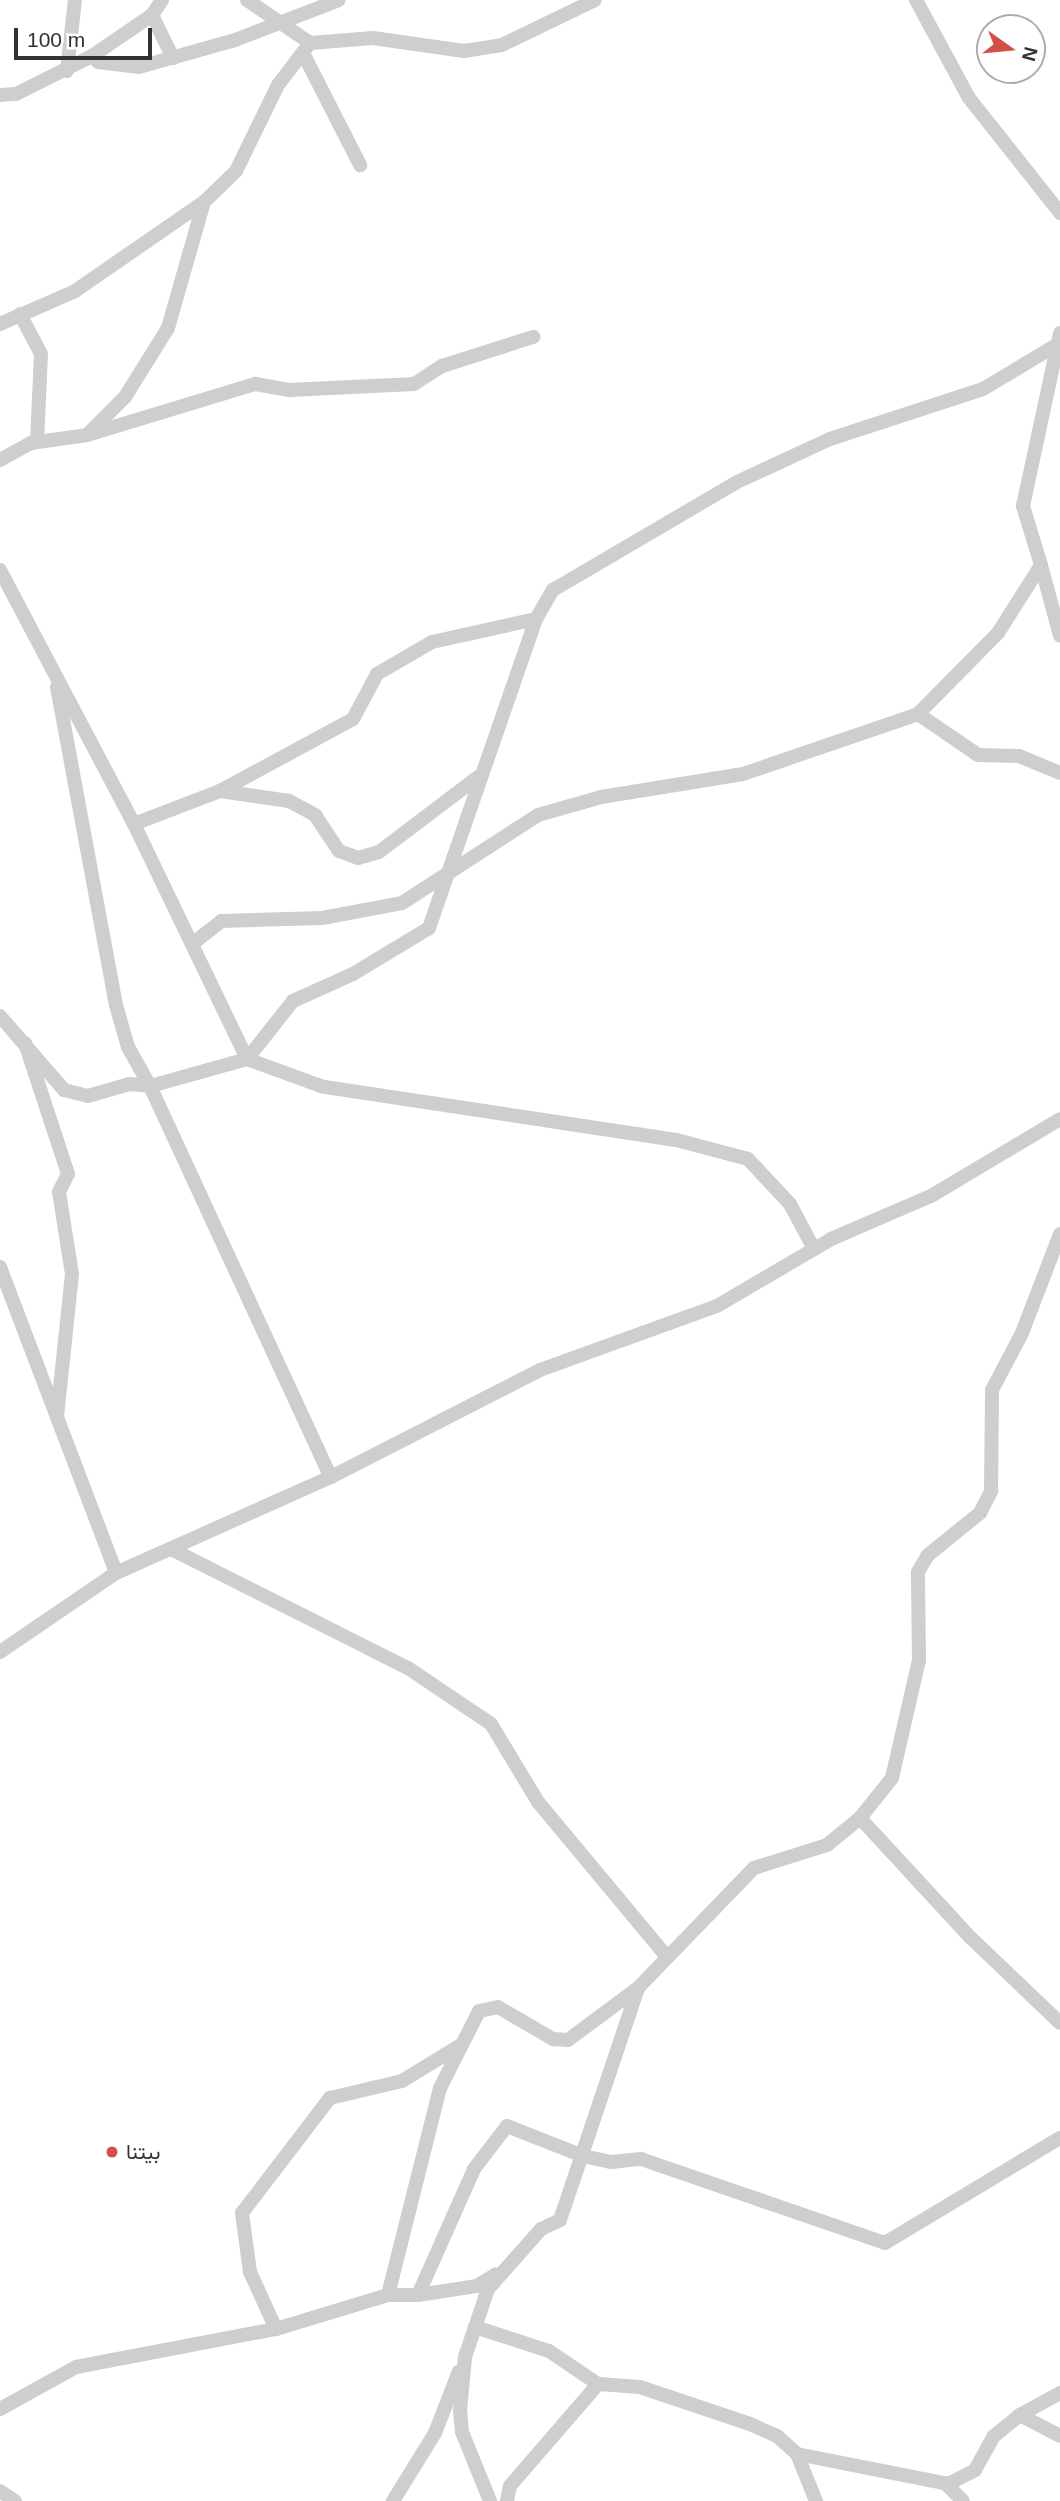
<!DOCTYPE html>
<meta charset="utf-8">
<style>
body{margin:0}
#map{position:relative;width:1060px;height:2501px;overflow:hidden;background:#fff;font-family:Arial,Vazirmatn,sans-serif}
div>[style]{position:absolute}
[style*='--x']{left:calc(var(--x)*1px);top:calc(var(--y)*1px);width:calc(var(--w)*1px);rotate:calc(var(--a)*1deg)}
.minor>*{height:14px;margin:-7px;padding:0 7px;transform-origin:7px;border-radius:7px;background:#cecece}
.dots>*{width:19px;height:19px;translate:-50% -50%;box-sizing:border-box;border:4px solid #fff;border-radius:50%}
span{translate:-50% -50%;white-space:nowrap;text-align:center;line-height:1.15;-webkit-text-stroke:7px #fff;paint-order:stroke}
.poi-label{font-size:21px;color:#313131}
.left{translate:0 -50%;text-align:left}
.north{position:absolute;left:976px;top:14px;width:70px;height:70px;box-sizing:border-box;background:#fff;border:2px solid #adadad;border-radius:50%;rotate:105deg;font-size:19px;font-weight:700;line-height:28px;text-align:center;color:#313131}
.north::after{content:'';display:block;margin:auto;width:24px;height:32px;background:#d34f47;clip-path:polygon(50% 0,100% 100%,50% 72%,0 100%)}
.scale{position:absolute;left:14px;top:28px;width:138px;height:32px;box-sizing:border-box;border:4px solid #313131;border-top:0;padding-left:9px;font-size:21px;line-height:24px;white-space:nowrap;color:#313131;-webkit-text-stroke:5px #fff;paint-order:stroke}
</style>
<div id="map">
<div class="minor">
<i style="--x:247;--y:0;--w:76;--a:34.3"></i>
<i style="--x:916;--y:0;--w:111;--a:61.6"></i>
<i style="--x:969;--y:98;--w:147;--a:51.6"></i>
<i style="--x:152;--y:15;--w:48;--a:64"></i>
<i style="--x:303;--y:53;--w:126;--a:63"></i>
<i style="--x:92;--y:56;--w:8;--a:45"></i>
<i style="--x:98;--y:62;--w:41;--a:7"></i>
<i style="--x:139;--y:67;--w:100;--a:-15.7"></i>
<i style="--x:235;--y:40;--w:111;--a:-21"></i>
<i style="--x:67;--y:71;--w:71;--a:-83.6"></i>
<i style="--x:0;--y:95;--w:16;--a:-4"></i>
<i style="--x:16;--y:94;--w:85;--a:-26.6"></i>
<i style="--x:92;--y:56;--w:73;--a:-34.3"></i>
<i style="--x:152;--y:15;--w:18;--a:-56"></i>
<i style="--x:20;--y:314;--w:45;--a:62.3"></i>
<i style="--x:41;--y:354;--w:88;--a:92.6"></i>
<i style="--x:0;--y:324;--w:82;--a:-23.7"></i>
<i style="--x:75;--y:291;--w:157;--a:-34.6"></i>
<i style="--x:204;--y:202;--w:45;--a:-44.1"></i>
<i style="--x:236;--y:171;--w:96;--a:-64"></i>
<i style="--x:278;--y:85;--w:53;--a:-52.7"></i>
<i style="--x:310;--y:43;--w:63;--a:-4.5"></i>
<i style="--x:373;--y:38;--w:92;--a:8.1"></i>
<i style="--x:464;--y:51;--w:38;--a:-9"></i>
<i style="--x:502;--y:45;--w:103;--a:-25.8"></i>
<i style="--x:87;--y:435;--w:176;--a:-16.9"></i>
<i style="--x:255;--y:384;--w:36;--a:10"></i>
<i style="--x:290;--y:390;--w:124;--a:-2.8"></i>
<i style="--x:414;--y:384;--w:33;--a:-33"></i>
<i style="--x:442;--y:366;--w:96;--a:-17.7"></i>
<i style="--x:0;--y:460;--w:35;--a:-29"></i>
<i style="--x:31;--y:443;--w:57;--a:-8.1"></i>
<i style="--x:87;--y:435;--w:54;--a:-45"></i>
<i style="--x:125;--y:397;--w:81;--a:-58.1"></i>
<i style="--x:168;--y:328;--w:131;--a:-74.1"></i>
<i style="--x:1041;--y:565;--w:73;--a:75"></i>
<i style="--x:0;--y:570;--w:287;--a:62.2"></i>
<i style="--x:134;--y:824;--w:261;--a:64.3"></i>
<i style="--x:247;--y:1059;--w:101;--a:164.4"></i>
<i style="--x:150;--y:1086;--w:431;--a:65.2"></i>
<i style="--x:57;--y:687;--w:323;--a:79.5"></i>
<i style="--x:116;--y:1005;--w:44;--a:74.1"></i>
<i style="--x:128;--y:1047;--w:45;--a:60.6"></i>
<i style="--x:918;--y:714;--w:114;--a:-45.4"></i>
<i style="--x:998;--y:633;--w:80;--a:-57.7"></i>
<i style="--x:1041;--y:565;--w:62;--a:-107"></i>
<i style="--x:1023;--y:506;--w:177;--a:-77.9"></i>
<i style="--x:220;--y:791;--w:151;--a:-28.4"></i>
<i style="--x:353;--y:719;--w:51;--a:-61.9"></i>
<i style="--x:377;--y:674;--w:64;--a:-30.2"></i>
<i style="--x:432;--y:642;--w:107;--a:-12.5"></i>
<i style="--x:134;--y:824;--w:92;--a:-21"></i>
<i style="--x:220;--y:791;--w:70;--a:8.2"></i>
<i style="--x:289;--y:801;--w:30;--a:28"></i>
<i style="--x:315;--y:815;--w:43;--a:56.3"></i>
<i style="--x:339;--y:851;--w:20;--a:20"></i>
<i style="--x:358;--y:858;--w:22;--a:-16"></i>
<i style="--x:379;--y:852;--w:124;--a:-37.1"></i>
<i style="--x:192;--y:944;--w:37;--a:-38"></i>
<i style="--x:221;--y:921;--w:101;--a:-1.7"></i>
<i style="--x:322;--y:918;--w:81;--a:-10.6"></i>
<i style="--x:402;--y:903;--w:162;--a:-32.9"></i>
<i style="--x:538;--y:815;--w:66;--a:-15.9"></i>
<i style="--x:601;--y:797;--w:144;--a:-9.2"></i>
<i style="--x:743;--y:774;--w:185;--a:-18.9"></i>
<i style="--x:918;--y:714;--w:73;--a:34.3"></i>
<i style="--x:978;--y:755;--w:41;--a:1.4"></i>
<i style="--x:1019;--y:756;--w:44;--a:22.5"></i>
<i style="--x:0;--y:1016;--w:98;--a:49.1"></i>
<i style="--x:64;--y:1090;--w:25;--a:14"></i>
<i style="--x:88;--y:1096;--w:43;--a:-16.3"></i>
<i style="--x:129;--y:1084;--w:21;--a:5"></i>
<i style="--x:25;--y:1043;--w:138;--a:71.8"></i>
<i style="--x:68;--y:1174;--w:20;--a:117"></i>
<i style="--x:59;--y:1192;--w:83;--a:81"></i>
<i style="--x:72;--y:1274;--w:144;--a:96"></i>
<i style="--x:814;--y:1249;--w:51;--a:-118.1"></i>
<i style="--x:790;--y:1204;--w:62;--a:-133"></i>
<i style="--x:748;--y:1159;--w:74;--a:-165.2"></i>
<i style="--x:676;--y:1140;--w:359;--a:-171.4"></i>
<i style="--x:321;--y:1086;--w:79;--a:-160"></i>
<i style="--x:247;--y:1059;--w:74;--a:-51.6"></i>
<i style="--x:293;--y:1001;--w:66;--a:-24.2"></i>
<i style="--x:353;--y:974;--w:89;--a:-31.2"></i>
<i style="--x:429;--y:928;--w:327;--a:-70.9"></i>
<i style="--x:536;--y:619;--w:34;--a:-60"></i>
<i style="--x:553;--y:590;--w:213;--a:-30.4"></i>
<i style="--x:737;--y:482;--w:102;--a:-24.8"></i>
<i style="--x:830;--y:439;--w:161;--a:-18.1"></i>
<i style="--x:983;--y:389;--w:90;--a:-30.9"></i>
<i style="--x:0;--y:1267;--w:327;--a:69.2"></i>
<i style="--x:171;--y:1549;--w:265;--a:26.7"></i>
<i style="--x:408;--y:1668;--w:100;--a:34"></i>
<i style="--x:491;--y:1724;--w:91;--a:58.9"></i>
<i style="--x:538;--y:1802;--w:202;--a:50.2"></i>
<i style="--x:0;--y:1652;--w:140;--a:-34.3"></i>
<i style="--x:116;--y:1573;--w:235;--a:-24.1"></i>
<i style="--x:331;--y:1477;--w:235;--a:-27.1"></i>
<i style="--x:540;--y:1370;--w:188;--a:-19.9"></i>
<i style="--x:717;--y:1306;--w:132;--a:-30.4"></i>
<i style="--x:831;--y:1239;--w:109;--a:-23.3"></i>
<i style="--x:931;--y:1196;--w:150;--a:-30.8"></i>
<i style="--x:860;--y:1818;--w:162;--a:47.3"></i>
<i style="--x:970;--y:1937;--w:124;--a:43.7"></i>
<i style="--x:388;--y:2295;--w:213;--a:-75.9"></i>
<i style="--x:440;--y:2088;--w:86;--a:-63.1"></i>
<i style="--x:479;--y:2011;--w:19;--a:-12"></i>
<i style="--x:498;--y:2007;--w:64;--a:30.2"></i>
<i style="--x:553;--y:2039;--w:15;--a:4"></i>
<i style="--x:568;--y:2040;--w:87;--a:-36.6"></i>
<i style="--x:418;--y:2295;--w:60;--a:-8.7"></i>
<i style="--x:477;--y:2286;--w:22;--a:-32"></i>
<i style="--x:475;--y:2327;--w:78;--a:18"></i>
<i style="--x:549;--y:2351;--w:59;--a:34"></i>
<i style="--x:598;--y:2384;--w:42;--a:4.1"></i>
<i style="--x:640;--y:2387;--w:116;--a:18.6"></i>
<i style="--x:750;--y:2424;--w:30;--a:24"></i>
<i style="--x:777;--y:2436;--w:27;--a:42"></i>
<i style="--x:797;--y:2454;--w:154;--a:11.2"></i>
<i style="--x:948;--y:2484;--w:30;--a:-27"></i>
<i style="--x:975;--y:2470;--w:39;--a:-61"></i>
<i style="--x:994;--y:2436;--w:33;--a:-39"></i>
<i style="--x:1020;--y:2415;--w:46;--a:-28.8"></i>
<i style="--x:276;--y:2329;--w:63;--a:-114.5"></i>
<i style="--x:250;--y:2272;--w:60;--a:-97.7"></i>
<i style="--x:242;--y:2213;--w:145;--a:-52.6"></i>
<i style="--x:330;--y:2098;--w:74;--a:-13.3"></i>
<i style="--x:402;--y:2081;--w:69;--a:-31.4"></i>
<i style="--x:0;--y:2409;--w:87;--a:-28.9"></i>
<i style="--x:76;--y:2367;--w:204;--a:-10.8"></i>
<i style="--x:276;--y:2329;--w:117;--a:-16.9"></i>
<i style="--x:388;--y:2295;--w:30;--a:0"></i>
<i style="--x:418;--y:2295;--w:138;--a:-66"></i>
<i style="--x:474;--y:2169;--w:54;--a:-52.5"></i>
<i style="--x:507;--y:2126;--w:82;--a:21.5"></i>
<i style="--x:583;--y:2156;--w:29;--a:12"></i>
<i style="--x:611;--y:2162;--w:30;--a:-6"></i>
<i style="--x:641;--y:2159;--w:258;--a:19"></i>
<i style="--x:885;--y:2243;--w:204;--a:-31"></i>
<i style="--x:1020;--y:2415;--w:45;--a:27.7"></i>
<i style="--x:797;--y:2454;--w:51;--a:68"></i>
<i style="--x:945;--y:2483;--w:25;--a:45"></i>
<i style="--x:0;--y:2491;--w:18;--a:34"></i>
<i style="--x:393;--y:2501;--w:80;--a:-58.3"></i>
<i style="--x:435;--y:2433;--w:66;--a:-68.8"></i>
<i style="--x:490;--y:2501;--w:74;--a:-112.1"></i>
<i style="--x:462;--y:2432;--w:21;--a:-95"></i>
<i style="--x:460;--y:2411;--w:54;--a:-84.7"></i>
<i style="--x:465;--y:2357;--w:72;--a:-71.3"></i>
<i style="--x:488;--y:2289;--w:80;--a:-48.5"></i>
<i style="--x:541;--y:2229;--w:21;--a:-25"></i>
<i style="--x:560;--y:2220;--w:245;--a:-71.4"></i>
<i style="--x:638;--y:1988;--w:167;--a:-46"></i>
<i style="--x:754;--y:1868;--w:77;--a:-17.5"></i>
<i style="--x:827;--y:1845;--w:43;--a:-39.3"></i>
<i style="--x:860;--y:1818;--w:51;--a:-51.3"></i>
<i style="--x:892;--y:1778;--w:121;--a:-77.1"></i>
<i style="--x:919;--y:1660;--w:88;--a:-90.7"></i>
<i style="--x:918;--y:1572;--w:20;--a:-60"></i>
<i style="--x:928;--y:1555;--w:67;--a:-38.9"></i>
<i style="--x:980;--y:1513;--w:25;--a:-63"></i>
<i style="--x:991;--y:1491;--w:101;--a:-89.4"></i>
<i style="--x:992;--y:1390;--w:64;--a:-62.2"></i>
<i style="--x:1022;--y:1333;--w:106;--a:-69"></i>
<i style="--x:507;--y:2501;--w:15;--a:-79"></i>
<i style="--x:510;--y:2486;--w:135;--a:-49.2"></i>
</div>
<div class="dots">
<i style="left:112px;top:2152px;background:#d34f47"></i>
</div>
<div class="poi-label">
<span class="left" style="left:126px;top:2152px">بيتنا</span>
</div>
<div class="north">N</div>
<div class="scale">100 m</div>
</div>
